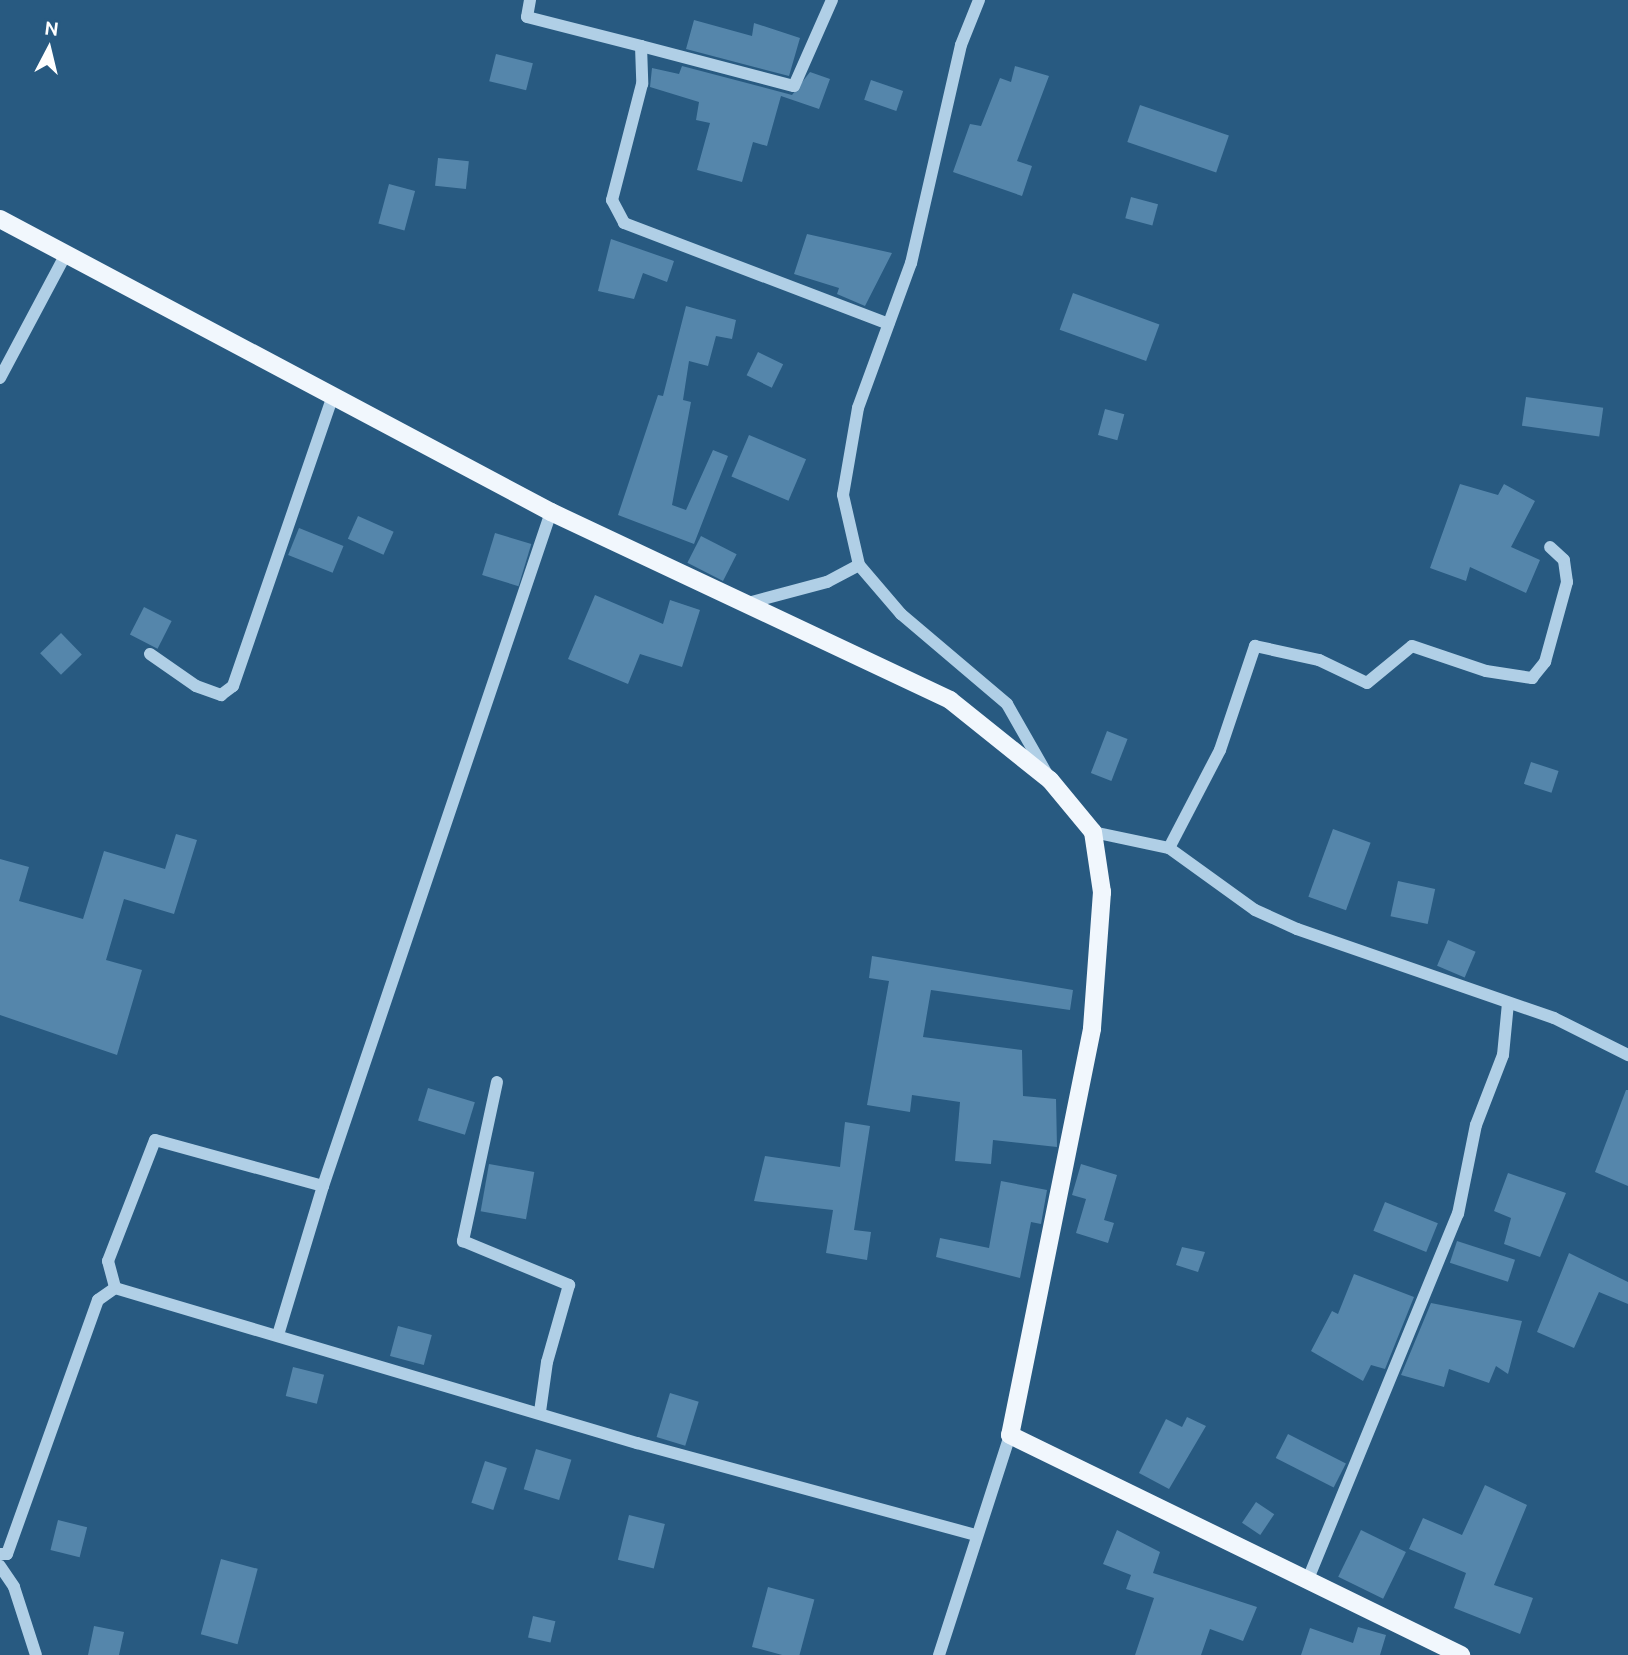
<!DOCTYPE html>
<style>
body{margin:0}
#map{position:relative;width:1628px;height:1655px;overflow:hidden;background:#285a81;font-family:Ubuntu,sans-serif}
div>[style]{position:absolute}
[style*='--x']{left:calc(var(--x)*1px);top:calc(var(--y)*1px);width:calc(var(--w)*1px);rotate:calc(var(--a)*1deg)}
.building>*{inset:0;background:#5586ab;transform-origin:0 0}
.minor>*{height:12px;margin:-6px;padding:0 6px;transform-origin:6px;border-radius:6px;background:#b0cfe6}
.major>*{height:18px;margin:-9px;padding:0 9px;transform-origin:9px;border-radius:9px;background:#f1f7fd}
span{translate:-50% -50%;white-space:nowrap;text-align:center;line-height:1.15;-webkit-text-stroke:7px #285a81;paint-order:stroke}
.north{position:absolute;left:14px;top:14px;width:70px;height:70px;-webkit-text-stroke:5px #285a81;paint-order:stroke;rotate:7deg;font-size:19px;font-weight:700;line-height:28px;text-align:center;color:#fff}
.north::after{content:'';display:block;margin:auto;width:24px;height:32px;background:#fff;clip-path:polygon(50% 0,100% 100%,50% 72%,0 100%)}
</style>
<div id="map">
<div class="building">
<i style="clip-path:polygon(694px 20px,752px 36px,754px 23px,800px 38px,789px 76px,686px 49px)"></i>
<i style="left:496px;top:54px;width:38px;height:28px;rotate:14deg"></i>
<i style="clip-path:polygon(682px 66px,792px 95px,810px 72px,830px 79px,819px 109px,781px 96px,767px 146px,753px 142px,742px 182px,697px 170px,710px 123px,696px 120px,699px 102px,650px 87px,652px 68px,679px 74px)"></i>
<i style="clip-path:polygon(1015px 66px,1049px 76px,1017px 161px,1032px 166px,1022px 196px,953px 172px,970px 124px,981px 126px,1000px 78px,1011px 82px)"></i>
<i style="left:871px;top:80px;width:34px;height:21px;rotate:19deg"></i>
<i style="left:1140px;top:105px;width:94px;height:39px;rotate:19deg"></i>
<i style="left:438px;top:158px;width:31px;height:28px;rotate:6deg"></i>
<i style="left:389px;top:184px;width:27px;height:41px;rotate:15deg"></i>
<i style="left:1131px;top:197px;width:28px;height:22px;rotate:15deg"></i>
<i style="clip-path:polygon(807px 234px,892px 253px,865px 306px,837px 294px,839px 288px,794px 274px)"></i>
<i style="clip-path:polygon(611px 239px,674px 261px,667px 282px,643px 273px,634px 299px,598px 291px)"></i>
<i style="left:1073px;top:293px;width:92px;height:39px;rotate:20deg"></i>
<i style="clip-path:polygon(686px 306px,736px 320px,732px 339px,716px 336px,708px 366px,689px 361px,683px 400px,691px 402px,672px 505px,686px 510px,713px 450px,728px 456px,694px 544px,618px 515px,658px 395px,663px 396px)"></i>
<i style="left:758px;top:352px;width:28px;height:26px;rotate:26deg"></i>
<i style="left:1526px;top:397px;width:78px;height:29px;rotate:8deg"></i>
<i style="left:1105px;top:409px;width:20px;height:27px;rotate:15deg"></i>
<i style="left:749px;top:435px;width:62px;height:45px;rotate:23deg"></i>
<i style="clip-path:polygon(1460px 484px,1498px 495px,1504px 484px,1535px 501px,1511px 547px,1540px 560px,1526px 593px,1470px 567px,1466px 581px,1430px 568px)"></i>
<i style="left:358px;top:516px;width:39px;height:25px;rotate:24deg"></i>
<i style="left:299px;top:528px;width:48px;height:29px;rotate:22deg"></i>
<i style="left:495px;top:533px;width:38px;height:44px;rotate:17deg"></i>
<i style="left:701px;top:536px;width:40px;height:30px;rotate:27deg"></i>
<i style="clip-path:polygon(595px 595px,663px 624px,670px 600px,700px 610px,682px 667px,640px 654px,628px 684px,568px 659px)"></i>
<i style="left:144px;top:607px;width:31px;height:31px;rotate:27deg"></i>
<i style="left:61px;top:633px;width:30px;height:29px;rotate:46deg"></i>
<i style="left:1107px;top:731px;width:22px;height:45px;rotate:21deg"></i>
<i style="left:1531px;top:762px;width:29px;height:23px;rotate:18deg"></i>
<i style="left:1333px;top:829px;width:40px;height:72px;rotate:20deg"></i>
<i style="clip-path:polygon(176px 834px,197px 840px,174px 914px,124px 899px,106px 960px,142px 970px,117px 1055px,0 1015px,0 859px,29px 867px,19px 901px,83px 919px,104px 851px,165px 869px)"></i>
<i style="left:1398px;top:881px;width:38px;height:36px;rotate:12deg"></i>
<i style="left:1448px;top:940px;width:30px;height:28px;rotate:23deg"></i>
<i style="clip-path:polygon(872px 956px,1073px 990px,1070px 1010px,931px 990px,923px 1037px,1022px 1050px,1023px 1096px,1056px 1099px,1057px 1147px,993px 1140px,991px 1164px,955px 1161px,960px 1102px,912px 1095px,910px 1112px,867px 1105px,889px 981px,869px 978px)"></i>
<i style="left:428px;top:1088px;width:49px;height:34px;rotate:17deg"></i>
<i style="clip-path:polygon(1626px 1090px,1628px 1090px,1628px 1186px,1595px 1172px)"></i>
<i style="clip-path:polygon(845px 1122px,870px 1126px,854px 1230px,871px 1232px,867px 1260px,826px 1253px,833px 1210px,754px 1201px,765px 1156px,840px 1167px)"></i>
<i style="left:489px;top:1164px;width:46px;height:48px;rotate:10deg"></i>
<i style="clip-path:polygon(1081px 1164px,1117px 1175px,1104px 1220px,1114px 1223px,1108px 1243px,1076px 1233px,1086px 1199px,1072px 1195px)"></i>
<i style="clip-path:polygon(1508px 1173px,1566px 1193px,1540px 1257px,1504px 1244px,1511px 1218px,1494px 1211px)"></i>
<i style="clip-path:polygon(1001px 1181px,1047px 1190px,1041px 1224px,1031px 1222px,1020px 1278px,936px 1257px,940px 1238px,989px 1248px)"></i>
<i style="left:1385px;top:1202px;width:57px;height:31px;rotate:22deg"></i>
<i style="left:1457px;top:1241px;width:61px;height:23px;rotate:18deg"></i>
<i style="clip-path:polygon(1182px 1247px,1205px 1252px,1198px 1272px,1176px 1265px)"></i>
<i style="clip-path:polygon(1569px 1253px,1628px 1282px,1628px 1304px,1599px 1292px,1574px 1348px,1537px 1332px)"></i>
<i style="clip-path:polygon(1354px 1274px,1414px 1297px,1385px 1369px,1371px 1365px,1363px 1381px,1311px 1351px,1332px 1311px,1338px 1314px)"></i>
<i style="clip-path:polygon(1431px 1303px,1522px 1321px,1508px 1374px,1496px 1366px,1489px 1383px,1449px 1369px,1444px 1387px,1401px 1375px)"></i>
<i style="left:398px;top:1326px;width:35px;height:31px;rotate:15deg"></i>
<i style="left:293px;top:1367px;width:32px;height:30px;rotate:14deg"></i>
<i style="left:670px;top:1393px;width:30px;height:46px;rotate:17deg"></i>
<i style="clip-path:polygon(1187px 1417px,1206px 1426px,1169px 1489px,1139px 1473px,1166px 1419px,1182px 1427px)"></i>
<i style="left:1288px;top:1434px;width:65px;height:27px;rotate:27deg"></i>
<i style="left:536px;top:1449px;width:37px;height:42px;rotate:17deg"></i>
<i style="left:485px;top:1461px;width:23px;height:44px;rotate:18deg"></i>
<i style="clip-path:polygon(1485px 1485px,1527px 1505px,1494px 1585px,1533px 1598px,1520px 1634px,1454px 1608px,1466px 1573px,1409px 1549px,1423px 1518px,1462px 1535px)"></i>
<i style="left:1256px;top:1502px;width:22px;height:25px;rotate:34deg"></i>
<i style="left:629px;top:1515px;width:37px;height:46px;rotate:14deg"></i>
<i style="left:58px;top:1520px;width:30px;height:31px;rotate:14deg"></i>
<i style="clip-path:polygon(1117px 1530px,1160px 1552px,1153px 1573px,1257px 1607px,1243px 1641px,1210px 1629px,1201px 1655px,1135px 1655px,1154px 1598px,1126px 1589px,1131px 1575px,1103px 1564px)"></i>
<i style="left:1361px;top:1530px;width:50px;height:52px;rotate:26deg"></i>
<i style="left:221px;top:1559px;width:38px;height:78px;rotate:15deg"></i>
<i style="left:768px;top:1587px;width:48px;height:62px;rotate:15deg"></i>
<i style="left:533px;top:1616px;width:23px;height:22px;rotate:13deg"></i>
<i style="clip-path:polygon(94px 1626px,124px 1632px,119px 1655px,88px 1655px)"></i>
<i style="clip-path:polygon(1358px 1627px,1386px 1635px,1380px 1655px,1301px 1655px,1310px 1628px,1353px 1643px)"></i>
</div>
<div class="minor">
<i style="--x:530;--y:0;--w:17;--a:100"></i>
<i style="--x:527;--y:17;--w:118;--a:14.3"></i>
<i style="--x:641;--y:46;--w:38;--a:88"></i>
<i style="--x:642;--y:84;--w:120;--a:104.5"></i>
<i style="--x:612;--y:200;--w:26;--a:62"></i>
<i style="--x:624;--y:223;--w:283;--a:20.9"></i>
<i style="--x:979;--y:0;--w:48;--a:111.8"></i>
<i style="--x:961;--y:45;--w:224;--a:102.9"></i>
<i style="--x:911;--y:263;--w:154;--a:110.1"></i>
<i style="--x:858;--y:408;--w:88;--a:99.8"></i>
<i style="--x:843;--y:495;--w:72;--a:77.1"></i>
<i style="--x:859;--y:565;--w:65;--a:49.4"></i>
<i style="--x:901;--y:614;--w:139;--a:40.3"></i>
<i style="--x:1007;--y:704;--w:81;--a:60.3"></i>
<i style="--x:641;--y:46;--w:158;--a:14.7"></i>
<i style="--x:794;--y:86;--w:94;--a:-66.2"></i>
<i style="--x:0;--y:378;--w:140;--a:-62"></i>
<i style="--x:551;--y:512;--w:712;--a:108.69"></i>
<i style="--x:323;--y:1186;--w:174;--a:-164.7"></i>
<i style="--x:155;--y:1140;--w:130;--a:111.2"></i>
<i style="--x:108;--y:1261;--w:28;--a:75"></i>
<i style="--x:115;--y:1288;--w:545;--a:16.54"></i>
<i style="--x:637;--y:1443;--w:348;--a:15.2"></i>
<i style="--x:748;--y:603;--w:82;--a:-14.9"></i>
<i style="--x:827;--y:582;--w:36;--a:-28"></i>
<i style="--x:150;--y:654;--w:56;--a:34.8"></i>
<i style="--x:196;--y:686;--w:27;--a:20"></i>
<i style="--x:221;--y:695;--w:15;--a:-37"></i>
<i style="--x:233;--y:686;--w:307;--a:-71"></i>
<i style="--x:1093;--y:832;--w:78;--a:11.9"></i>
<i style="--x:1169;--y:848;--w:106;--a:35.8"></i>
<i style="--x:1255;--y:910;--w:46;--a:24.3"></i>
<i style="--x:1297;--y:929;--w:272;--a:19.1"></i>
<i style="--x:1554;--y:1018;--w:83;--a:26.6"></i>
<i style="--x:1169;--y:848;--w:110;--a:-62.5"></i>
<i style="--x:1220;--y:750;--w:110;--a:-71.4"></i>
<i style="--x:1255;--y:646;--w:66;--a:12.3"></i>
<i style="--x:1319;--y:660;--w:53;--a:25.6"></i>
<i style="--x:1367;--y:683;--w:58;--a:-39.4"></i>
<i style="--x:1412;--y:646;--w:78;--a:18.7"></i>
<i style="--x:1486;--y:671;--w:47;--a:8.7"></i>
<i style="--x:1532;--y:678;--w:21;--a:-51"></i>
<i style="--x:1545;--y:662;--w:83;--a:-74.6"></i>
<i style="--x:1567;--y:582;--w:22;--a:-98"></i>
<i style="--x:1564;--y:560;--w:19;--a:-137"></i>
<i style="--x:497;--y:1082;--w:163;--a:102.1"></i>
<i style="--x:463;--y:1241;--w:115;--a:22.5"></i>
<i style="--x:569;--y:1285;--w:80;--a:105.9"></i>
<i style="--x:547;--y:1362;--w:50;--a:98"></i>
<i style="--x:278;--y:1335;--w:156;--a:-73.2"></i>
<i style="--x:0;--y:1554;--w:7;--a:0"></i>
<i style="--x:7;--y:1554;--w:270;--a:-70.3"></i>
<i style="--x:98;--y:1300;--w:21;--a:-35"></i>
<i style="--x:0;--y:1566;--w:25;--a:56"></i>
<i style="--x:14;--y:1587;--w:71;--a:72.1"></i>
<i style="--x:1308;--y:1579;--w:395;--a:-67.7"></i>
<i style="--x:1458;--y:1214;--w:91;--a:-78.6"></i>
<i style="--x:1476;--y:1125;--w:75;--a:-68.9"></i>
<i style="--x:1503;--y:1055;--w:52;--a:-84.5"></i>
<i style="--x:939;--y:1655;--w:231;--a:-72.1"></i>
</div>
<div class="major">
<i style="--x:0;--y:219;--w:624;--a:28"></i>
<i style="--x:551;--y:512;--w:441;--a:25.2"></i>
<i style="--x:950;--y:700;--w:128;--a:38.7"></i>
<i style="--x:1050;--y:780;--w:67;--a:50.4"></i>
<i style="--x:1093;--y:832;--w:61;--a:81.5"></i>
<i style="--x:1102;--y:892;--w:137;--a:94.2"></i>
<i style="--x:1092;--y:1029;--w:414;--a:101.4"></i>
<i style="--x:1010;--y:1435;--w:502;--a:26"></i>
</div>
<div class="north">N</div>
</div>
